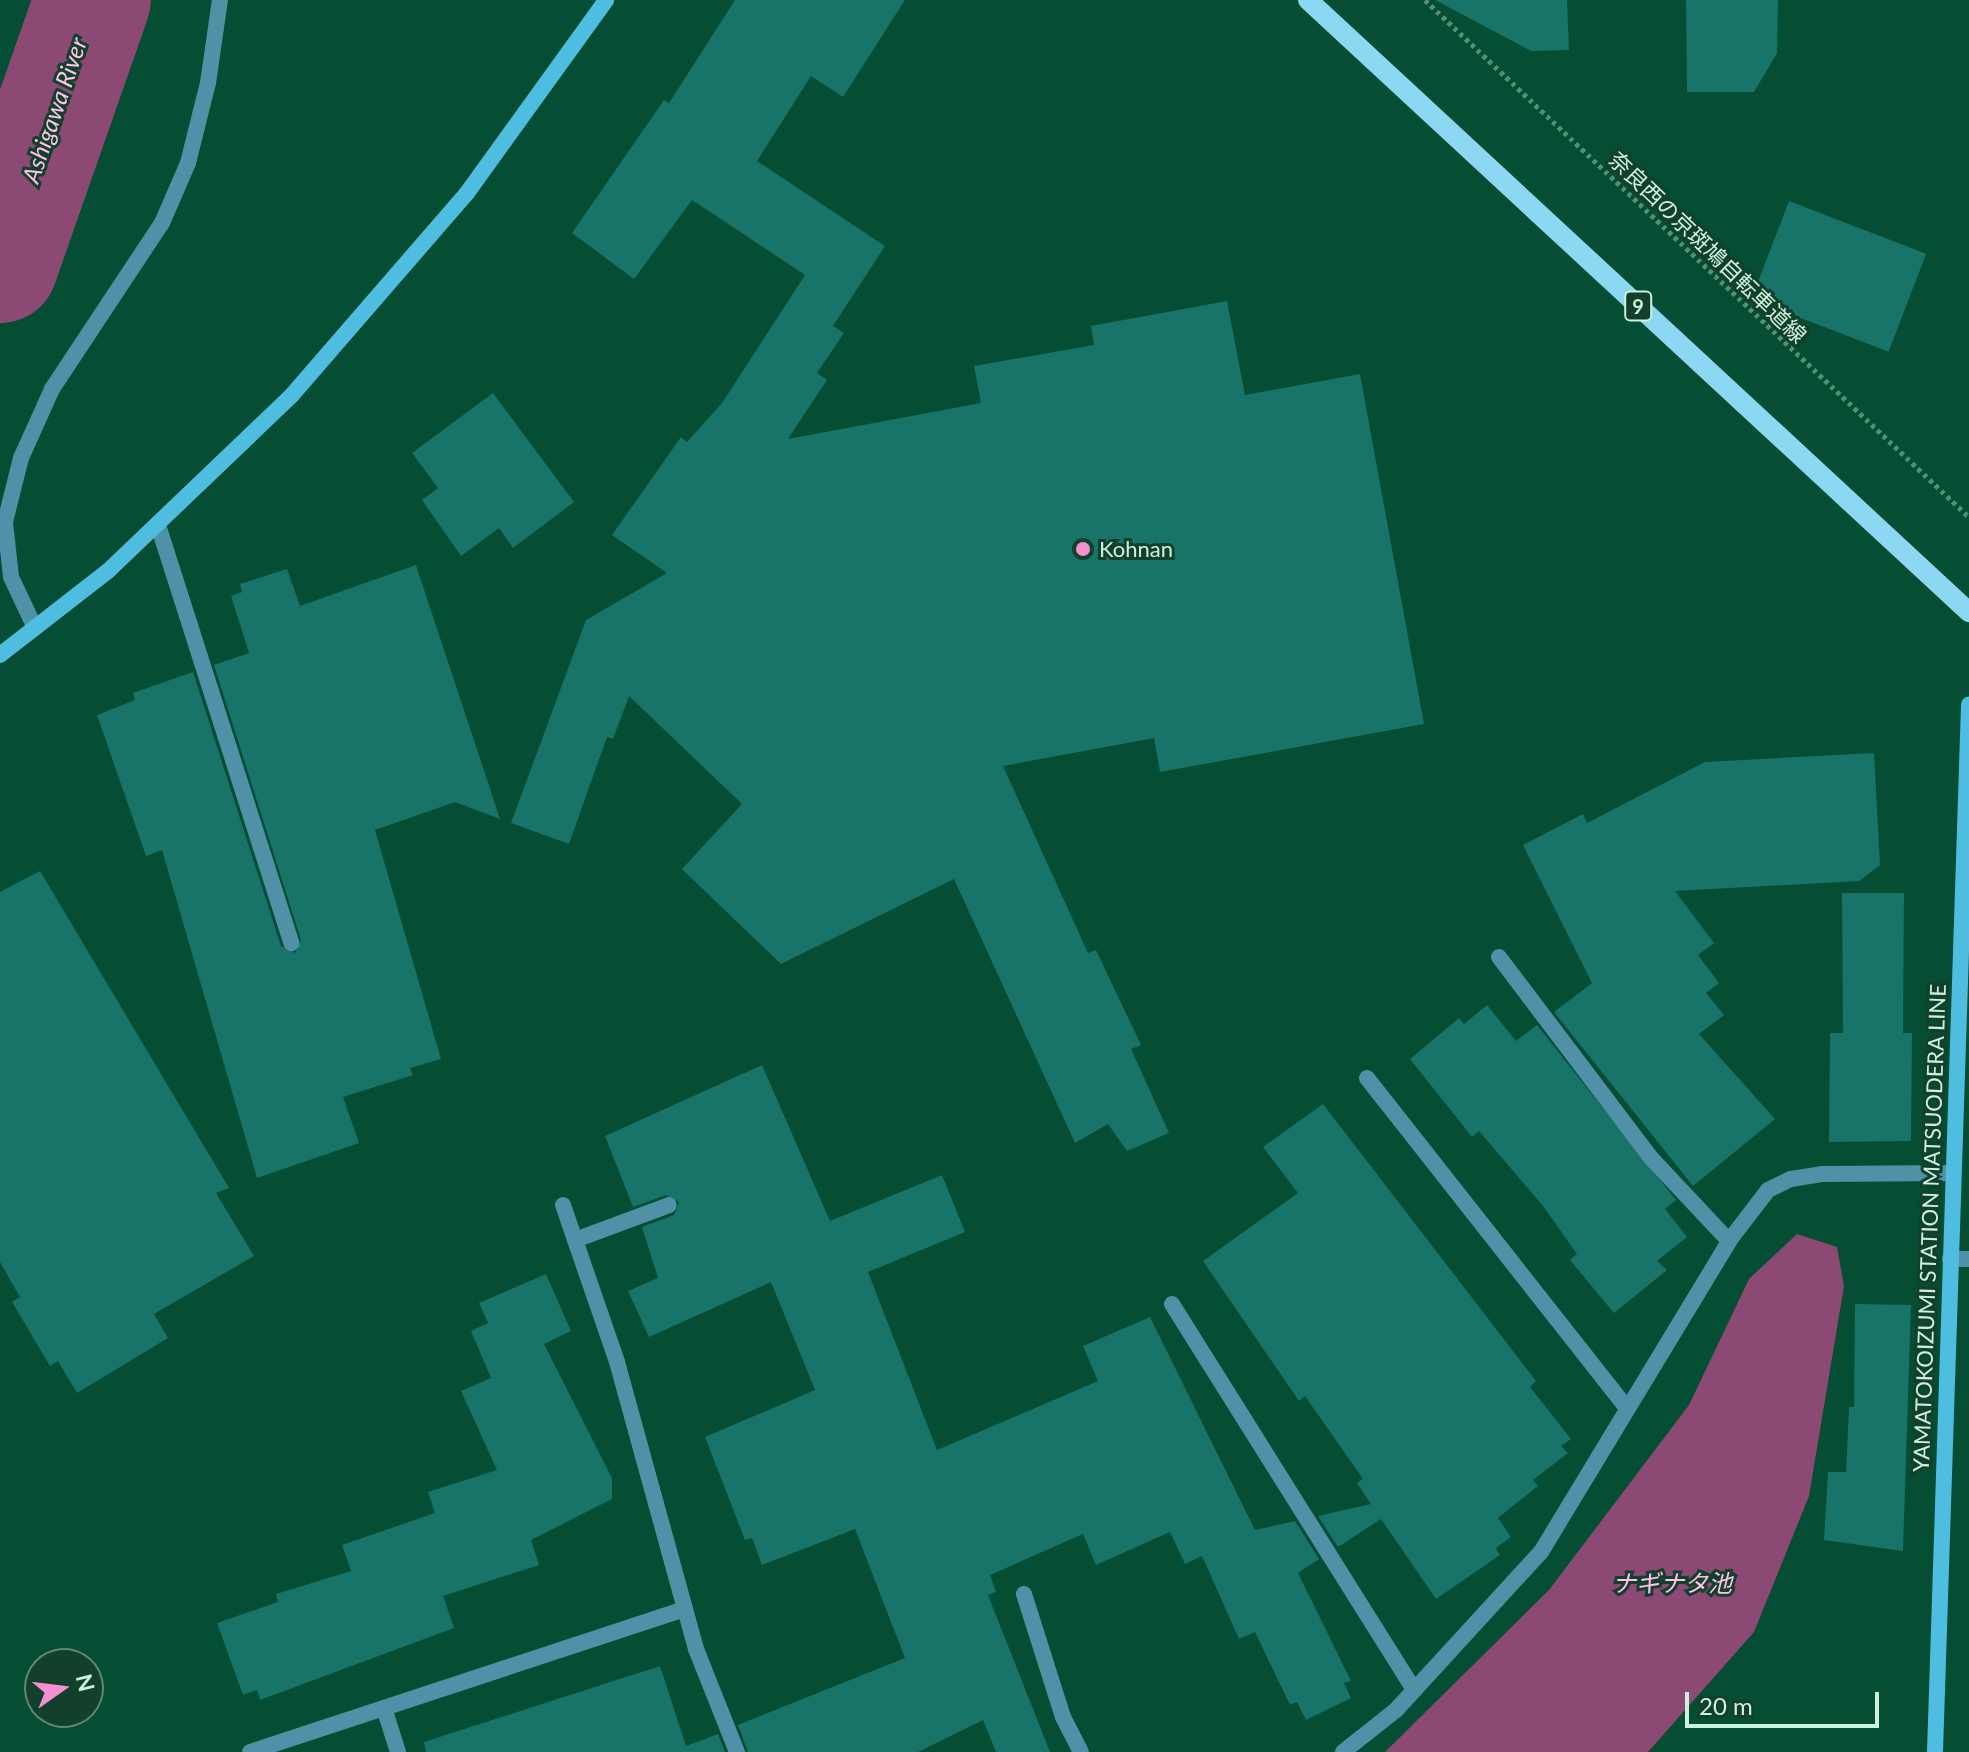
<!DOCTYPE html>
<meta charset="utf-8">
<style>
body{margin:0}
#map{position:relative;width:1969px;height:1752px;overflow:hidden;background:#054d33;font-family:Lato,"Noto Sans JP",sans-serif}
div>[style]{position:absolute}
[style*='--x']{left:calc(var(--x)*1px);top:calc(var(--y)*1px);width:calc(var(--w)*1px);rotate:calc(var(--a)*1deg)}
.water>*{inset:0;background:#8b4973}
.river>*{height:116px;margin:-58px;padding:0 58px;transform-origin:58px;border-radius:58px;background:#8b4973}
.building>*{inset:0;background:#187468;transform-origin:0 0}
.path>*{height:5px;margin-top:-2.5px;transform-origin:0;background:repeating-linear-gradient(90deg,#538e76 0 4px,transparent 0 8px)}
.street>*{height:16px;margin:-8px;padding:0 8px;transform-origin:8px;border-radius:8px;background:#5091a7}
.secondary>*{height:16px;margin:-8px;padding:0 8px;transform-origin:8px;border-radius:8px;background:#4ebde0}
.primary>*{height:20px;margin:-10px;padding:0 10px;transform-origin:10px;border-radius:10px;background:#8cd8f3}
.dots>*{width:22px;height:22px;translate:-50% -50%;box-sizing:border-box;border:4px solid #133f2d;border-radius:50%}
span{translate:-50% -50%;white-space:nowrap;text-align:center;line-height:1.15;-webkit-text-stroke:6px #133f2d;paint-order:stroke}
.shield-label span{padding:2px 6px;background:#133f2d;border:2px solid;border-radius:6px;-webkit-text-stroke-width:0}
.shield-label{font-size:20px;color:#cbf2dd;font-weight:700}
.street-label{font-size:22px;color:#cbf2dd}
.poi-label{font-size:22px;color:#cbf2dd}
.left{translate:0 -50%;text-align:left}
.water-label{font-size:24px;color:#fec3e6;font-style:italic}
.north{position:absolute;left:24px;top:1648px;width:80px;height:80px;box-sizing:border-box;background:#133f2d;border:2px solid #5d8773;border-radius:50%;rotate:76deg;font-size:22px;font-weight:700;line-height:32px;text-align:center;color:#cbf2dd}
.north::after{content:'';display:block;margin:auto;width:28px;height:36px;background:#f690d0;clip-path:polygon(50% 0,100% 100%,50% 72%,0 100%)}
.scale{position:absolute;left:1685px;top:1692px;width:194px;height:36px;box-sizing:border-box;border:4px solid #cbf2dd;border-top:0;padding-left:10px;font-size:24px;line-height:28px;white-space:nowrap;color:#cbf2dd;-webkit-text-stroke:6px #133f2d;paint-order:stroke}
</style>
<div id="map">
<div class="water">
<i style="clip-path:polygon(1797px 1234px,1837px 1247px,1844px 1286px,1809px 1496px,1754px 1632px,1648px 1752px,1385px 1752px,1549px 1590px,1689px 1405px,1749px 1279px)"></i>
</div>
<div class="river">
<i style="--x:0;--y:265;--w:281;--a:-70.7"></i>
</div>
<div class="building">
<i style="clip-path:polygon(735px 0,905px 0,843px 97px,811px 76px,757px 161px,885px 246px,833px 326px,844px 333px,817px 373px,827px 380px,788px 439px,981px 403px,974px 366px,1094px 345px,1091px 326px,1227px 301px,1245px 395px,1360px 374px,1424px 724px,1160px 772px,1154px 738px,1003px 766px,1088px 953px,1096px 950px,1141px 1045px,1131px 1049px,1169px 1133px,1127px 1151px,1108px 1124px,1075px 1143px,954px 879px,781px 964px,682px 869px,742px 804px,629px 696px,613px 739px,607px 737px,569px 844px,511px 823px,586px 620px,667px 573px,612px 535px,681px 437px,687px 442px,722px 403px,805px 275px,692px 200px,634px 279px,572px 233px,664px 100px,669px 103px)"></i>
<i style="clip-path:polygon(1435px 0,1567px 0,1569px 50px,1531px 51px)"></i>
<i style="clip-path:polygon(1686px 0,1778px 0,1777px 53px,1754px 92px,1687px 92px)"></i>
<i style="left:1789px;top:201px;width:147px;height:105px;rotate:21deg"></i>
<i style="clip-path:polygon(493px 393px,574px 502px,513px 548px,499px 528px,461px 556px,422px 500px,438px 488px,412px 453px)"></i>
<i style="clip-path:polygon(416px 565px,500px 819px,455px 802px,375px 830px,441px 1059px,410px 1068px,413px 1075px,343px 1097px,359px 1143px,257px 1178px,162px 850px,146px 856px,97px 715px,135px 700px,133px 693px,193px 672px,281px 946px,295px 953px,301px 940px,214px 665px,249px 653px,231px 596px,242px 592px,240px 584px,287px 569px,300px 606px)"></i>
<i style="clip-path:polygon(1874px 753px,1880px 865px,1859px 881px,1675px 891px,1714px 943px,1698px 955px,1719px 983px,1706px 993px,1724px 1015px,1699px 1034px,1775px 1119px,1693px 1186px,1554px 1012px,1592px 983px,1523px 845px,1583px 814px,1587px 823px,1705px 762px)"></i>
<i style="clip-path:polygon(40px 871px,229px 1188px,216px 1193px,254px 1256px,154px 1314px,168px 1338px,77px 1393px,58px 1361px,50px 1366px,12px 1302px,20px 1297px,0 1262px,0 892px)"></i>
<i style="clip-path:polygon(1842px 893px,1904px 893px,1903px 1033px,1912px 1033px,1911px 1141px,1829px 1142px,1830px 1033px,1843px 1033px)"></i>
<i style="clip-path:polygon(1487px 1005px,1516px 1041px,1537px 1025px,1676px 1200px,1665px 1209px,1687px 1237px,1657px 1261px,1667px 1270px,1614px 1313px,1570px 1260px,1577px 1254px,1543px 1206px,1479px 1131px,1472px 1137px,1410px 1059px,1459px 1018px,1464px 1024px)"></i>
<i style="clip-path:polygon(762px 1065px,830px 1221px,942px 1175px,965px 1232px,868px 1272px,937px 1450px,1098px 1381px,1083px 1346px,1150px 1317px,1255px 1530px,1295px 1521px,1319px 1559px,1298px 1573px,1351px 1681px,1344px 1683px,1351px 1698px,1306px 1720px,1297px 1702px,1290px 1705px,1255px 1632px,1239px 1639px,1202px 1556px,1185px 1564px,1170px 1532px,1096px 1565px,1083px 1534px,990px 1575px,996px 1592px,988px 1595px,1050px 1752px,996px 1752px,983px 1720px,918px 1752px,748px 1752px,738px 1725px,905px 1658px,855px 1529px,762px 1565px,752px 1538px,745px 1540px,705px 1437px,815px 1390px,771px 1282px,649px 1337px,628px 1291px,658px 1278px,642px 1227px,674px 1215px,679px 1202px,666px 1195px,633px 1207px,605px 1136px)"></i>
<i style="clip-path:polygon(1323px 1104px,1536px 1381px,1530px 1387px,1571px 1439px,1561px 1446px,1568px 1453px,1533px 1480px,1538px 1486px,1498px 1518px,1511px 1537px,1496px 1548px,1500px 1555px,1436px 1599px,1381px 1519px,1338px 1547px,1318px 1516px,1371px 1504px,1357px 1483px,1363px 1479px,1305px 1396px,1299px 1401px,1203px 1261px,1298px 1193px,1263px 1147px)"></i>
<i style="clip-path:polygon(546px 1274px,571px 1331px,544px 1344px,612px 1478px,612px 1499px,531px 1540px,539px 1565px,443px 1596px,454px 1628px,260px 1700px,257px 1690px,243px 1695px,217px 1623px,278px 1602px,276px 1594px,351px 1571px,342px 1545px,435px 1513px,428px 1492px,497px 1470px,461px 1391px,491px 1378px,471px 1331px,488px 1323px,479px 1303px)"></i>
<i style="clip-path:polygon(1855px 1304px,1911px 1305px,1903px 1551px,1824px 1540px,1828px 1472px,1846px 1472px,1849px 1407px,1854px 1407px)"></i>
<i style="clip-path:polygon(660px 1666px,686px 1746px,718px 1734px,725px 1752px,426px 1752px,424px 1742px)"></i>
</div>
<div class="path">
<i style="--x:1425;--y:0;--w:750;--a:43.54"></i>
</div>
<div class="street">
<i style="--x:158;--y:525;--w:439;--a:72.3"></i>
<i style="--x:35;--y:628;--w:56;--a:-115.2"></i>
<i style="--x:11;--y:577;--w:55;--a:-96.2"></i>
<i style="--x:5;--y:522;--w:66;--a:-76"></i>
<i style="--x:21;--y:458;--w:76;--a:-65.8"></i>
<i style="--x:52;--y:389;--w:199;--a:-56.5"></i>
<i style="--x:162;--y:223;--w:65;--a:-66.6"></i>
<i style="--x:188;--y:163;--w:82;--a:-76"></i>
<i style="--x:208;--y:83;--w:84;--a:-81.8"></i>
<i style="--x:1499;--y:957;--w:253;--a:52.9"></i>
<i style="--x:1652;--y:1159;--w:112;--a:46.8"></i>
<i style="--x:1367;--y:1078;--w:420;--a:51.8"></i>
<i style="--x:563;--y:1205;--w:166;--a:71"></i>
<i style="--x:617;--y:1362;--w:298;--a:74.6"></i>
<i style="--x:696;--y:1649;--w:111;--a:68.3"></i>
<i style="--x:575;--y:1240;--w:100;--a:-20.4"></i>
<i style="--x:1950;--y:1259;--w:19;--a:0"></i>
<i style="--x:1172;--y:1304;--w:456;--a:57.9"></i>
<i style="--x:1024;--y:1594;--w:129;--a:72.4"></i>
<i style="--x:1063;--y:1717;--w:39;--a:63"></i>
<i style="--x:384;--y:1708;--w:46;--a:72.3"></i>
<i style="--x:250;--y:1752;--w:458;--a:-18.2"></i>
<i style="--x:1343;--y:1752;--w:68;--a:-38.4"></i>
<i style="--x:1396;--y:1710;--w:214;--a:-47.5"></i>
<i style="--x:1541;--y:1552;--w:363;--a:-58.8"></i>
<i style="--x:1729;--y:1241;--w:64;--a:-52.6"></i>
<i style="--x:1768;--y:1190;--w:25;--a:-26"></i>
<i style="--x:1791;--y:1179;--w:31;--a:-9"></i>
<i style="--x:1822;--y:1174;--w:131;--a:-0.4"></i>
</div>
<div class="secondary">
<i style="--x:0;--y:655;--w:137;--a:-37.9"></i>
<i style="--x:108;--y:571;--w:255;--a:-43.7"></i>
<i style="--x:292;--y:395;--w:267;--a:-49.1"></i>
<i style="--x:467;--y:193;--w:238;--a:-54.2"></i>
<i style="--x:1935;--y:1752;--w:1048;--a:-88.14"></i>
</div>
<div class="primary">
<i style="--x:1308;--y:0;--w:901;--a:42.8"></i>
</div>
<div class="dots">
<i style="left:1083px;top:549px;background:#f690d0"></i>
</div>
<div class="shield-label">
<span style="left:1638px;top:306px">9</span>
</div>
<div class="street-label">
<span style="left:1708px;top:247px;rotate:44deg">奈良西の京斑鳩自転車道線</span>
<span style="left:1929px;top:1228px;rotate:-88deg">YAMATOKOIZUMI STATION MATSUODERA LINE</span>
</div>
<div class="poi-label">
<span class="left" style="left:1099px;top:549px">Kohnan</span>
</div>
<div class="water-label">
<span style="left:54px;top:110px;rotate:-71deg">Ashigawa River</span>
<span style="left:1672px;top:1583px">ナギナタ池</span>
</div>
<div class="north">N</div>
<div class="scale">20 m</div>
</div>
